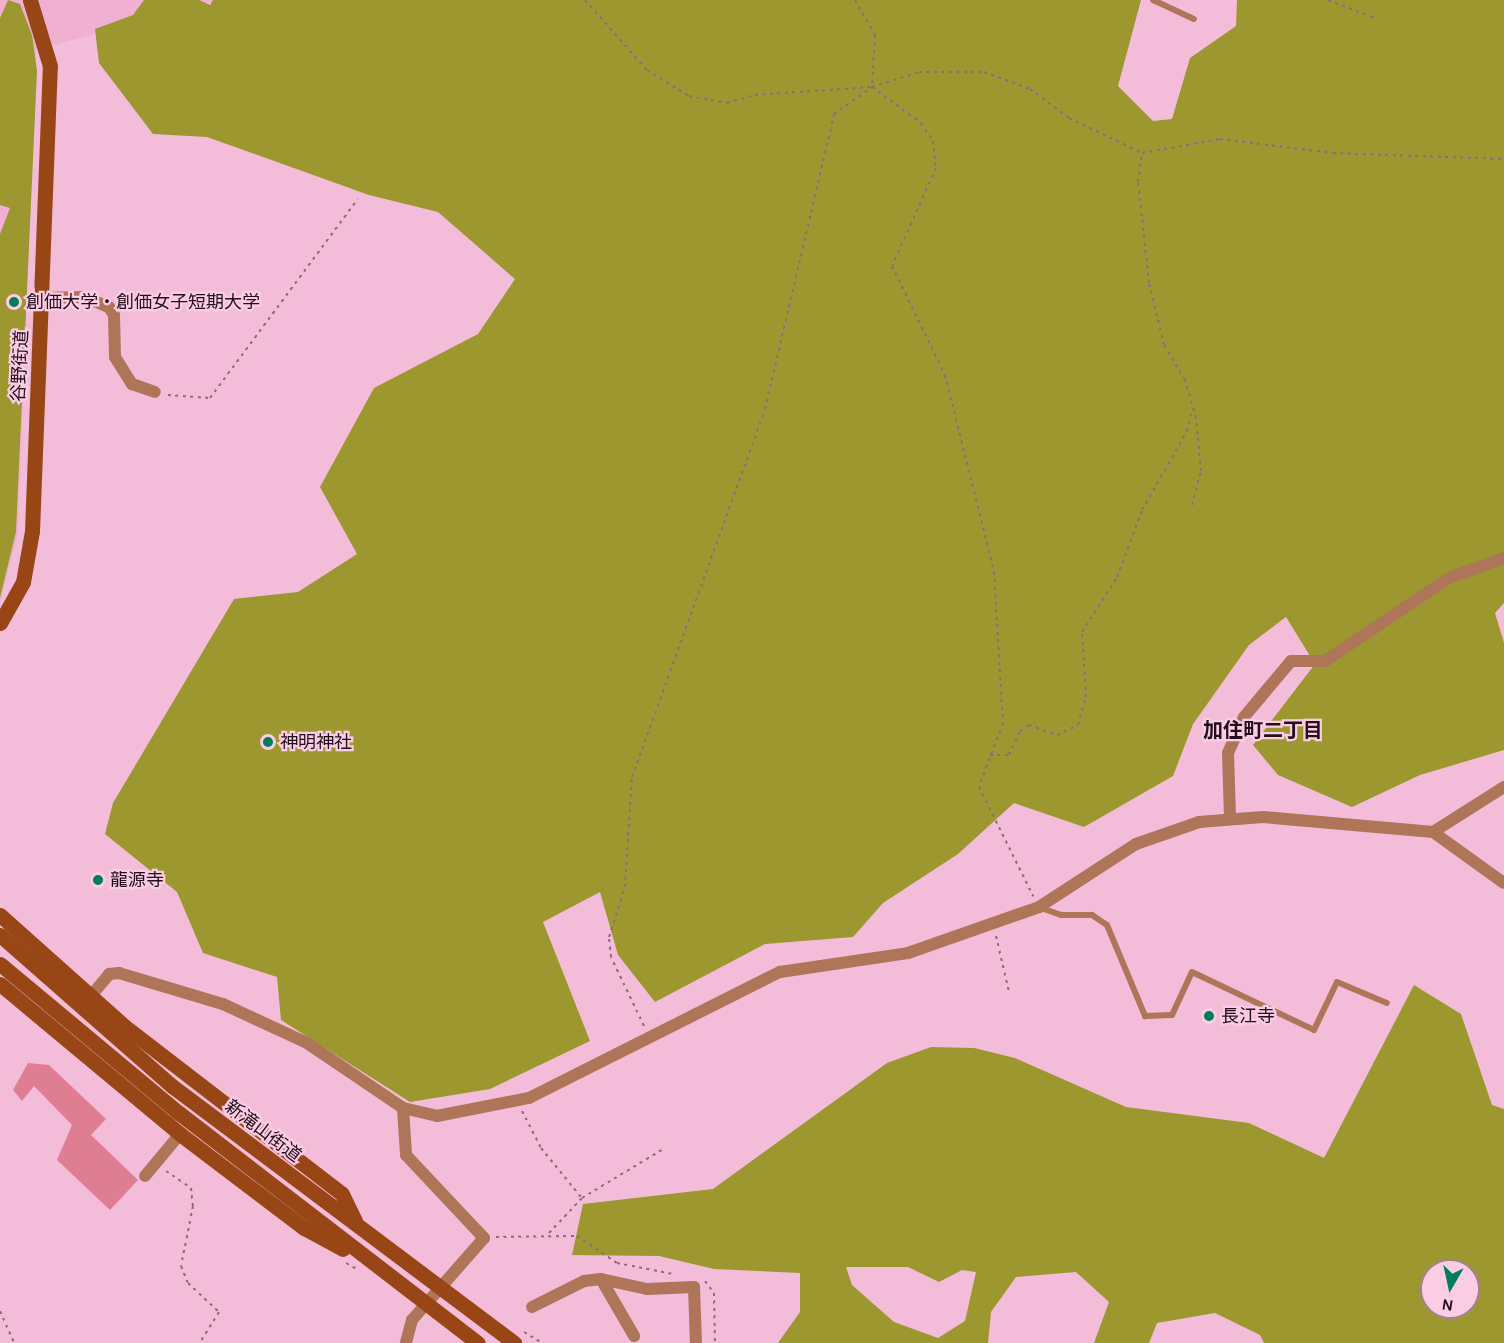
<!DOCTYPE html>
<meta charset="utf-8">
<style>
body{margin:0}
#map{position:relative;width:1504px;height:1343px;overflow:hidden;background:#f3bcd9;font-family:Karla,"Noto Sans JP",sans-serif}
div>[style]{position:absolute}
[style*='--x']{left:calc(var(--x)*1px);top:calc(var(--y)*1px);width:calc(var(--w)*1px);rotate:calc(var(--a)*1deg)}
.built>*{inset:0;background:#efb0d1}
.forest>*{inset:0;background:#9d972f}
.building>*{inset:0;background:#df7d93}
.path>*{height:2px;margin-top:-1px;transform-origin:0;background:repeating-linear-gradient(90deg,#8f6a7e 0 3px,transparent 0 7.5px)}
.lane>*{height:6px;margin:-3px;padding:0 3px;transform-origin:3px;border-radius:3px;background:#ae7559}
.street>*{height:12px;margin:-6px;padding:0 6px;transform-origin:6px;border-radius:6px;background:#ae7559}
.secondary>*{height:15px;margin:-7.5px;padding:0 7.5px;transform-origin:7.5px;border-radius:7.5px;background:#984616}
.dots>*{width:16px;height:16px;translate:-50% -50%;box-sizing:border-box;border:3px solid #facde4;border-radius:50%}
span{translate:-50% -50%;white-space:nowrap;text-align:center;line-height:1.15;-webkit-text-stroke:4.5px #facde4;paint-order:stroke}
.poi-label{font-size:18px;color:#220f1a}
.left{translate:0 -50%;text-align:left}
.street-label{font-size:18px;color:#220f1a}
.neighbourhood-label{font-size:20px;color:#220f1a;font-weight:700}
.north{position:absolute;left:1420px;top:1259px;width:60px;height:60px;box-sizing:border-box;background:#facde4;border:2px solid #a48193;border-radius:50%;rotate:189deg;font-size:16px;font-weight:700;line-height:24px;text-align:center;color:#220f1a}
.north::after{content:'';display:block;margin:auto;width:21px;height:27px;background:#017d5c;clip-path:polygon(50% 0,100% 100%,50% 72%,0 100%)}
</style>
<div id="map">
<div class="built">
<i style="clip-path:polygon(0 0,218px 0,36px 50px,18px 533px,0 603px)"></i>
</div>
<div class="forest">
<i style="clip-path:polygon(8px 0,20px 4px,32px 35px,37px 71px,16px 532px,0 598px,0 234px,10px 208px,0 205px,0 18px)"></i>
<i style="clip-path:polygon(144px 0,199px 0,210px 5px,213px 0,1141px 0,1118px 86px,1153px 121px,1172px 119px,1190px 58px,1236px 26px,1237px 0,1504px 0,1504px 603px,1495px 613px,1504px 643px,1504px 750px,1420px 775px,1352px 807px,1278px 775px,1253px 745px,1315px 664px,1286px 617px,1249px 645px,1193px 724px,1173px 776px,1084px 827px,1014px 803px,958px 854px,883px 903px,853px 937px,765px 944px,655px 1002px,618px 955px,600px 892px,543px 922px,590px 1041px,490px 1089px,410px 1102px,281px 1020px,277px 977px,203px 953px,177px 892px,105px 834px,113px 803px,234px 599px,298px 592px,357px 554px,320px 487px,374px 388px,478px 334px,515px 279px,438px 212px,369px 195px,207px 137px,153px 134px,99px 63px,95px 29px,133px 15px)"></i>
<i style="clip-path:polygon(evenodd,1414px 985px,1461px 1014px,1492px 1105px,1504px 1109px,1504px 1343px,1264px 1343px,1260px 1335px,1215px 1313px,1157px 1323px,1149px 1343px,1094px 1343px,1109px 1302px,1076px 1272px,1016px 1277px,991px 1312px,988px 1343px,778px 1343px,800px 1312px,800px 1273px,714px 1269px,659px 1256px,572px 1255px,583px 1204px,713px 1189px,887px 1063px,931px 1047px,974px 1048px,1015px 1058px,1126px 1107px,1249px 1123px,1324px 1158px,1414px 985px,846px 1267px,908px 1267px,939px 1282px,962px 1270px,976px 1272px,965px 1321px,938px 1338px,894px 1322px,852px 1285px,846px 1267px,1414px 985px,1432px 1271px,1468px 1271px,1468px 1307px,1432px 1307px,1432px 1271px)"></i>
</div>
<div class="building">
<i style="clip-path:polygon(28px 1063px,49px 1065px,106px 1119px,91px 1135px,138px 1180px,110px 1210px,57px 1160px,72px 1125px,34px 1086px,22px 1101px,13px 1090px)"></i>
</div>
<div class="path">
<i style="--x:585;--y:0;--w:94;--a:48.5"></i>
<i style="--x:647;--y:70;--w:49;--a:31.8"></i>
<i style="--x:689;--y:96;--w:39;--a:10"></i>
<i style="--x:727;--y:103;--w:29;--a:-16"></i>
<i style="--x:755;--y:95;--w:117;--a:-3.9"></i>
<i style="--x:872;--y:87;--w:61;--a:36.3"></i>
<i style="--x:921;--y:123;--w:22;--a:56"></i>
<i style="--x:933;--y:141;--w:27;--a:84"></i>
<i style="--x:936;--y:168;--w:107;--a:114.2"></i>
<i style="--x:892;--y:266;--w:121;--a:64.1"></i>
<i style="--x:945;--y:375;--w:203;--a:76"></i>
<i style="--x:994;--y:572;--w:151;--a:86.6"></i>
<i style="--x:1003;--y:723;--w:68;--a:110.6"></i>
<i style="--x:979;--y:787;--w:122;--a:63.6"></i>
<i style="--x:855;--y:0;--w:40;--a:60.3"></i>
<i style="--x:875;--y:35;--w:52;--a:93.3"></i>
<i style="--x:1328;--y:0;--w:53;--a:21.2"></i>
<i style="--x:168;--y:395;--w:42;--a:4.1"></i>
<i style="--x:210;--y:398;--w:248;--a:-53.4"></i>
<i style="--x:1192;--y:505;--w:35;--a:-75"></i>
<i style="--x:1201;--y:471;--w:53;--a:-95.4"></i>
<i style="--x:1196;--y:418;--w:40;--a:-106"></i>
<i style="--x:1185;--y:380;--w:41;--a:-121"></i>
<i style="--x:1164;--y:345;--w:64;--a:-103.6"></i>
<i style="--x:1149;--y:283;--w:102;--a:-96.2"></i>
<i style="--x:1138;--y:182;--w:29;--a:-82"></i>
<i style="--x:1142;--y:153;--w:79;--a:-10.2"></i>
<i style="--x:1220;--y:139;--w:114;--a:7.1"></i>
<i style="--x:1333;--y:153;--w:171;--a:2"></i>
<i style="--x:990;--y:755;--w:19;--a:0"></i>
<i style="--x:1009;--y:755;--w:26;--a:-65"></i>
<i style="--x:1020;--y:731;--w:11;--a:-34"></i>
<i style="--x:1029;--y:725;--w:30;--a:20"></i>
<i style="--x:1057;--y:735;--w:23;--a:-25"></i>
<i style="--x:1078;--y:725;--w:29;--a:-74"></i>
<i style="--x:1086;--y:697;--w:65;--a:-93.5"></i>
<i style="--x:1082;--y:632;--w:65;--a:-57.5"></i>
<i style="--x:1117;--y:577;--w:72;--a:-69.5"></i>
<i style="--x:1142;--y:510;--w:91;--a:-60.3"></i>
<i style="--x:1187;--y:431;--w:22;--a:-77"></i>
<i style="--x:996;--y:936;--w:57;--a:76.9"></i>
<i style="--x:644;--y:1026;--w:76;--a:-115.6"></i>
<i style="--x:611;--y:957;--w:20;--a:-96"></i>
<i style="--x:609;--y:937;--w:52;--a:-72.3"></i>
<i style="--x:625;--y:887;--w:110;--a:-86.4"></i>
<i style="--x:632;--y:777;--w:391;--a:-70.1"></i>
<i style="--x:765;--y:409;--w:303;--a:-76.8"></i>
<i style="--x:834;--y:114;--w:47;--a:-35.4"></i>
<i style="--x:872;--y:87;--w:49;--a:-17.7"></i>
<i style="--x:919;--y:72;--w:65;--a:0"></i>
<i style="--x:984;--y:72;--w:49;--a:20.3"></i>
<i style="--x:1030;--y:89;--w:49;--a:36.6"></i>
<i style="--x:1069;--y:118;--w:81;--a:25.6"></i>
<i style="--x:522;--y:1111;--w:42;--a:62.8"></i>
<i style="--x:541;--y:1148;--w:63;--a:50.8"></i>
<i style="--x:166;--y:1171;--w:30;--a:34"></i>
<i style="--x:191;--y:1188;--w:18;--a:84"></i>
<i style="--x:193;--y:1206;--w:61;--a:101.3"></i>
<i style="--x:181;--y:1266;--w:18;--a:68"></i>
<i style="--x:188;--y:1283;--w:42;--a:43.1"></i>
<i style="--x:219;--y:1312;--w:36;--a:122"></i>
<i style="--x:549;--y:1233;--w:48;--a:-46.7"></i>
<i style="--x:582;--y:1198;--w:97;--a:-31.1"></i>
<i style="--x:496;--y:1237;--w:81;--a:-0.7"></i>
<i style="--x:577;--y:1236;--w:48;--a:34"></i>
<i style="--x:617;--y:1263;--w:57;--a:11.1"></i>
<i style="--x:346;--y:1263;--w:13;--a:29"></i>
<i style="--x:705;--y:1281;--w:15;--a:53"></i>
<i style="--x:714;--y:1293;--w:50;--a:88.9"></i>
<i style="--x:0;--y:1311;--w:35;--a:66"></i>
<i style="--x:524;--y:1332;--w:21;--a:31"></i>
</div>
<div class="lane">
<i style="--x:1153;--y:0;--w:45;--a:24.9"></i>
<i style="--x:1041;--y:908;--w:21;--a:19"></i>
<i style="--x:1061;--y:915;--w:31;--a:0"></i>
<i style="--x:1092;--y:915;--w:18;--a:34"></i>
<i style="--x:1107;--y:925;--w:99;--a:67.3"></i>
<i style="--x:1145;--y:1016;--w:27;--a:-2"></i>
<i style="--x:1172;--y:1015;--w:47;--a:-65.1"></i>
<i style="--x:1192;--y:972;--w:135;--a:25.4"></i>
<i style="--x:1314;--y:1030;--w:53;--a:-64.4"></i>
<i style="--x:1337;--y:982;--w:54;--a:22.8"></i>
</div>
<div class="street">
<i style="--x:42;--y:298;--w:43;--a:-1.3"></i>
<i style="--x:85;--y:297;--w:26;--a:23"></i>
<i style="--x:109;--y:307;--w:9;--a:58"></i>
<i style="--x:114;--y:315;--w:42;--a:88.6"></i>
<i style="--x:115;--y:357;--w:32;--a:58"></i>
<i style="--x:132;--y:384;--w:24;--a:19"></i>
<i style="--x:1230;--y:817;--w:64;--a:-91.8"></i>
<i style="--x:1228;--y:753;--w:39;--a:-66"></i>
<i style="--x:1244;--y:717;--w:73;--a:-50"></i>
<i style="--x:1291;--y:661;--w:34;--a:0"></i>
<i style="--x:1325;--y:661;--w:149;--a:-33.8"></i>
<i style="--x:1449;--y:578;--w:59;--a:-20"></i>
<i style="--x:1433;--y:832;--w:84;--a:-32.4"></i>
<i style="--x:90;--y:997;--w:30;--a:-50"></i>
<i style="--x:109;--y:974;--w:10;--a:-6"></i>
<i style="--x:119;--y:973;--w:109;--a:16.6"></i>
<i style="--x:223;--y:1004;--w:93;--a:24.9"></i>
<i style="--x:307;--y:1043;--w:116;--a:34.1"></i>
<i style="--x:403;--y:1108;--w:35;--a:13"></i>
<i style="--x:437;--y:1116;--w:94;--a:-11.1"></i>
<i style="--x:529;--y:1098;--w:281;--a:-26.7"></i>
<i style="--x:780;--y:972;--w:129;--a:-8.4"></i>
<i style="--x:908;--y:953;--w:139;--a:-19.3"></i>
<i style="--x:1039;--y:907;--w:116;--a:-33"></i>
<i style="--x:1136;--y:844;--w:67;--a:-19.2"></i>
<i style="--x:1199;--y:822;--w:64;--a:-4.5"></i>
<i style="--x:1263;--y:817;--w:171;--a:5"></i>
<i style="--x:1433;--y:832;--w:87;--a:35.7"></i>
<i style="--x:403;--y:1108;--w:47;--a:86.3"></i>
<i style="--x:406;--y:1155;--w:114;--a:46.8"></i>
<i style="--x:484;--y:1238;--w:109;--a:131.3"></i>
<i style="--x:412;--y:1320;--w:24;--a:105"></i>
<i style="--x:145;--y:1176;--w:55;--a:-50.2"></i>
<i style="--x:601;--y:1279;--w:47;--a:12.3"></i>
<i style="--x:647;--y:1289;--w:47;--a:-2.4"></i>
<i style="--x:694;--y:1287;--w:56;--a:88"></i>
<i style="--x:532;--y:1307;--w:58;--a:-26.6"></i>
<i style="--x:584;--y:1281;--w:17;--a:-7"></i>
<i style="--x:601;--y:1279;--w:66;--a:59.9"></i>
</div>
<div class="secondary">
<i style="--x:0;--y:623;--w:47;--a:-60.7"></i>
<i style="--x:23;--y:582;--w:52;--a:-80"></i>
<i style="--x:32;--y:531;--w:465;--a:-87.8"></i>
<i style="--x:50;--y:66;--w:69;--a:-106.9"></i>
<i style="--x:0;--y:915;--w:166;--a:41.8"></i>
<i style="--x:124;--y:1026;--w:275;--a:37.6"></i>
<i style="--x:342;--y:1194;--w:30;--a:64"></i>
<i style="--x:0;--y:935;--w:229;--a:41.3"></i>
<i style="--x:172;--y:1086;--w:428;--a:36.9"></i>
<i style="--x:0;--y:964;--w:233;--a:39.8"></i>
<i style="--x:179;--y:1113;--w:377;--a:37.6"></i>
<i style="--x:0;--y:984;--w:234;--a:39.8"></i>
<i style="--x:180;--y:1134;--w:156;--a:37.2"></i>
<i style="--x:304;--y:1228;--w:44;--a:28.3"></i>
</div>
<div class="dots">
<i style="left:14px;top:302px;background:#017d5c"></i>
<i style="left:268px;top:742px;background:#017d5c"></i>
<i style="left:98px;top:880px;background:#017d5c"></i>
<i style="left:1209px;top:1016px;background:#017d5c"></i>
</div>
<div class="poi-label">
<span class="left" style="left:26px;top:302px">創価大学・創価女子短期大学</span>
<span class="left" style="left:280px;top:742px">神明神社</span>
<span class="left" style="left:110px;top:880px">龍源寺</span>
<span class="left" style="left:1221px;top:1016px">長江寺</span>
</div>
<div class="street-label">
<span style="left:20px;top:366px;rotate:-87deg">谷野街道</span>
<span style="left:263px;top:1131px;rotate:37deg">新滝山街道</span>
</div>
<div class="neighbourhood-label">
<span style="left:1263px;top:730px">加住町二丁目</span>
</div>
<div class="north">N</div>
</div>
